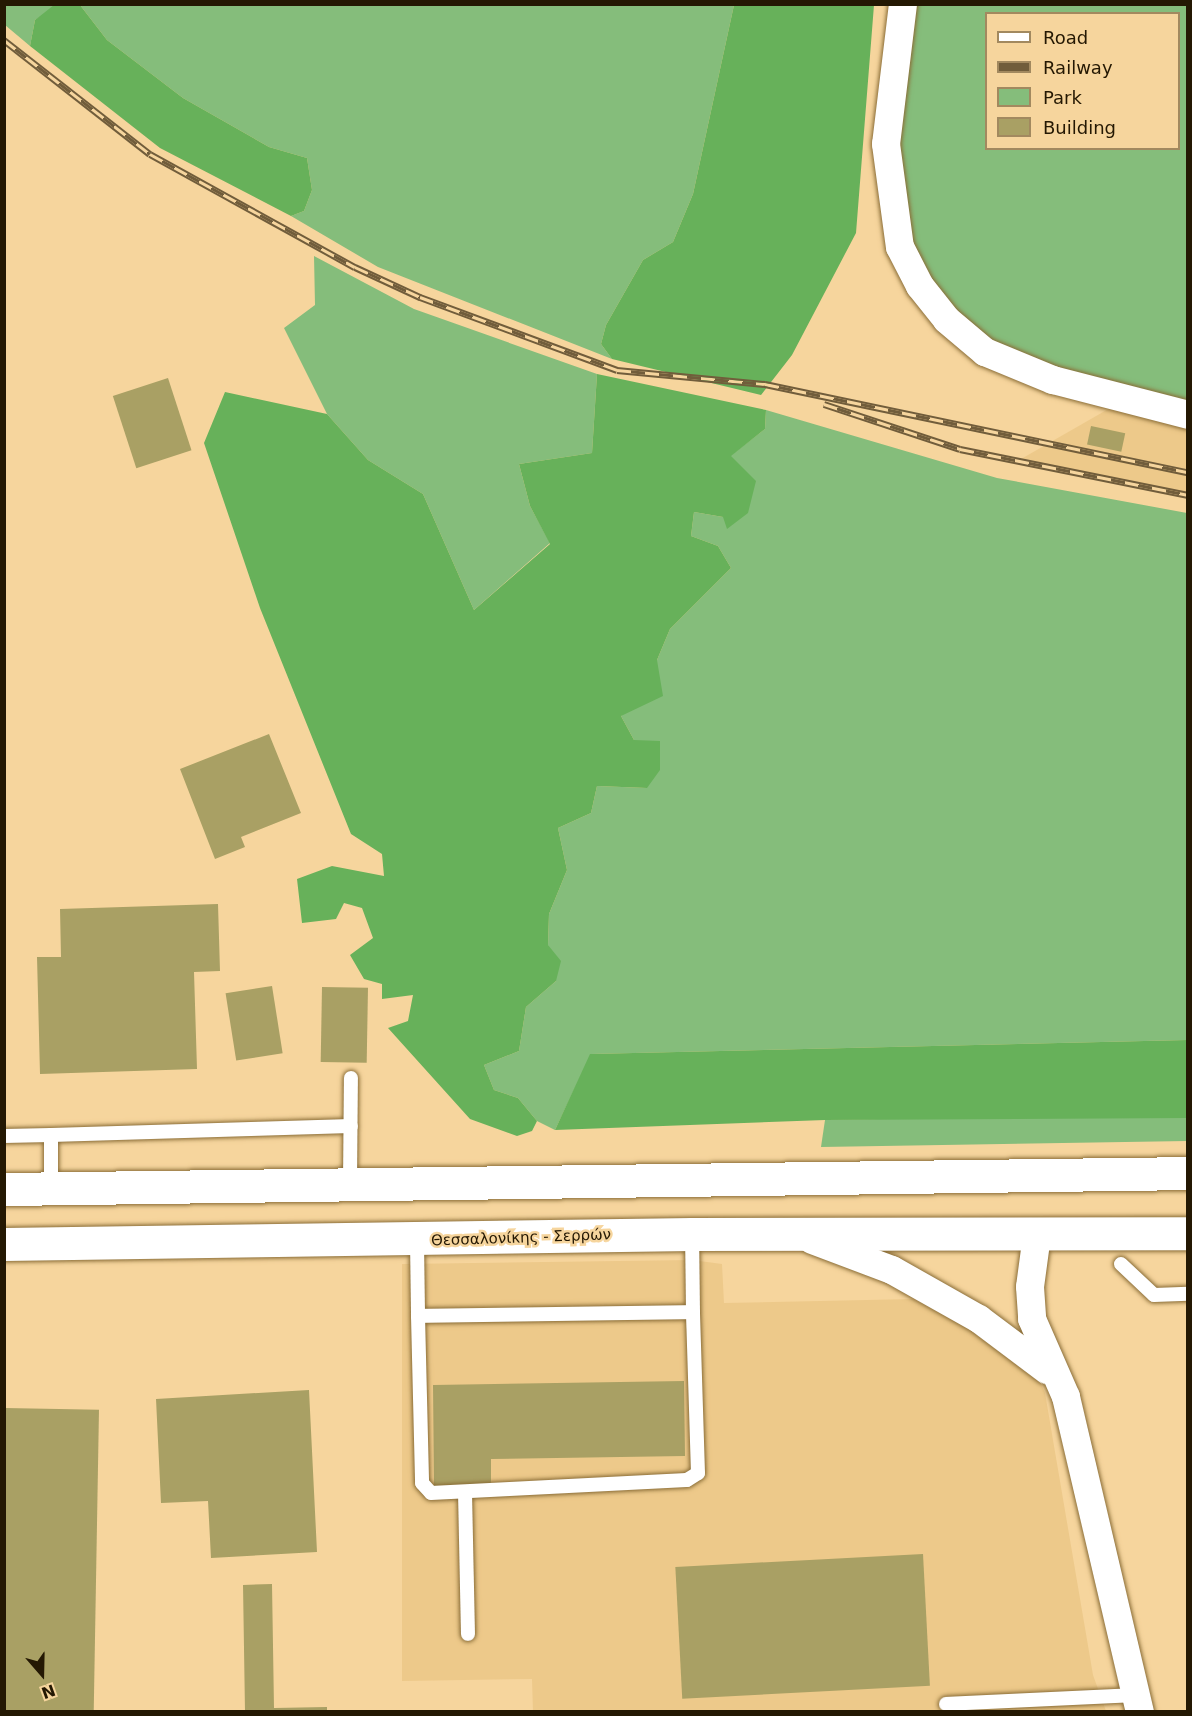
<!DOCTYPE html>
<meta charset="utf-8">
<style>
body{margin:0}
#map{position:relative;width:1192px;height:1716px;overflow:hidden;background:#f6d59d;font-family:"DejaVu Sans",sans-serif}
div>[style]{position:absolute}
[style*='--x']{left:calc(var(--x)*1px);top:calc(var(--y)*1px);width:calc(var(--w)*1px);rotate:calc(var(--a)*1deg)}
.built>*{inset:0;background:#edc98a}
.green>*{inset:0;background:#85bd7b}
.forest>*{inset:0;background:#67b15a}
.building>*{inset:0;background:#a9a064;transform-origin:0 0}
.roads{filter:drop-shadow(0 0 2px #8a6d37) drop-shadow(0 0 2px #8a6d37)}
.service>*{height:14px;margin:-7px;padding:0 7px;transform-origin:7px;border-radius:7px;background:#fff}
.minor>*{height:28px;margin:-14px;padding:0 14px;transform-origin:14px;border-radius:14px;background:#fff}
.secondary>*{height:33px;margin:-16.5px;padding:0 16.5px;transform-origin:16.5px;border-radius:16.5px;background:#fff}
.rail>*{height:7px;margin-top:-3.5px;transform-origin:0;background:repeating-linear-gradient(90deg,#f6d59d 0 14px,#715d3b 0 28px);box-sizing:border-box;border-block:2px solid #715d3b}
span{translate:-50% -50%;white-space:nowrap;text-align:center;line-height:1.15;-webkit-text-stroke:5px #f6d59d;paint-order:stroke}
.street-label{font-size:15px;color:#241803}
.frame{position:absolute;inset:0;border:6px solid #241803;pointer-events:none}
.legend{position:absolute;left:985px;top:12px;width:195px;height:138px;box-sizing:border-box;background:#f6d59d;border:2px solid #a2895f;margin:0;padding:8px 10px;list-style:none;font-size:18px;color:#241803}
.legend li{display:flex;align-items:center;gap:12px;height:30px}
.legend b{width:30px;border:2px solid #a2895f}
.north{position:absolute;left:12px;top:1644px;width:60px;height:60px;-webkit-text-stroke:4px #f6d59d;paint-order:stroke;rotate:160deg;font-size:16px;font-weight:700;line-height:24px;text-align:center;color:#241803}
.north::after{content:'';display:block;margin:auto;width:21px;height:27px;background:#241803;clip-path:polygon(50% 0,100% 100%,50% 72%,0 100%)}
</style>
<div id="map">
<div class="built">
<i style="clip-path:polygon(1187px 364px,1187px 494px,1021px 459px)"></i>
<i style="clip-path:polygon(692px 1260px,722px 1264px,724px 1303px,913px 1299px,994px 1343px,1037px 1376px,1045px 1393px,1093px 1675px,1106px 1711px,533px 1712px,532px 1679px,402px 1681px,402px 1264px)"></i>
</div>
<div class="green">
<i style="clip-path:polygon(4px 5px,59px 5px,35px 20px,30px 46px,5px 25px)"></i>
<i style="clip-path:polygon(80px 5px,734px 5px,693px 194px,673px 242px,643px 260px,606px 325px,601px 344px,612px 359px,378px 267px,291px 216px,304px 211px,312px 190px,307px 158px,269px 147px,183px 98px,107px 40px)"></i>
<i style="clip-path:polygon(evenodd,917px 5px,1187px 5px,1187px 405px,987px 347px,958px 321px,910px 244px,898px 157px,917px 5px,986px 14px,1178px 14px,1178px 148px,986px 148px,986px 14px)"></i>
<i style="clip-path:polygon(314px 256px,414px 309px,597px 374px,592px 453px,519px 464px,530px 506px,550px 543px,474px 610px,423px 494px,368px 460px,327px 414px,284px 328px,315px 305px)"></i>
<i style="clip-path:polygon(766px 410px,997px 478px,1187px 513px,1187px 1040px,591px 1054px,555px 1130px,537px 1121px,518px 1098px,494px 1090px,484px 1065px,519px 1051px,526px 1007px,556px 981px,548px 945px,549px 914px,567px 870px,558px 828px,591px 813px,597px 786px,647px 788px,634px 740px,621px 716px,657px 660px,670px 629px,731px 568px,718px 546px,691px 536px,694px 512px,723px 517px,730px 456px,765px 429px)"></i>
<i style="clip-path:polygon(1107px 1115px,1187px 1118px,1187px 1141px,821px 1147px,825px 1120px)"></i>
</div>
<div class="forest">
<i style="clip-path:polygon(54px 5px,80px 5px,107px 40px,183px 98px,269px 147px,307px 158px,312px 190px,304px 211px,291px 216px,160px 148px,30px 46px,35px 20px)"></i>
<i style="clip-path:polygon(734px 5px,874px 5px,856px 233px,792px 355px,761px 395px,612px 359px,601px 344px,606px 325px,643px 260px,673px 242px,693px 194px)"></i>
<i style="clip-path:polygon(597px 374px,766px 410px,765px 429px,731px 456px,756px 481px,748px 513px,727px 529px,723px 517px,694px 512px,691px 536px,718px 546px,731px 568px,670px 629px,657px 660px,663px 696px,621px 716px,634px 740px,660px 741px,660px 770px,647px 788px,597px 786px,591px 813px,558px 828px,567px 870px,549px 914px,548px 945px,561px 961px,556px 981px,526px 1007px,519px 1051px,484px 1065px,494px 1090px,518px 1098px,537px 1121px,532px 1131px,517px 1136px,470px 1119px,388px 1028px,408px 1021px,413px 995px,382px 999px,382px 984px,364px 979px,350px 955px,373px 938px,362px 908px,344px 903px,336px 919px,302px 923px,297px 879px,332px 866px,384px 876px,382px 854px,351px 834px,260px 608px,204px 443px,225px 392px,327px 414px,368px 460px,423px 494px,474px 610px,550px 544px,530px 506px,519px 464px,592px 453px)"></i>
<i style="clip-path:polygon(1187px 1040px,1187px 1118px,825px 1120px,555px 1130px,590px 1054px)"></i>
</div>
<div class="building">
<i style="left:168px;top:378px;width:76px;height:58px;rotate:72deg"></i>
<i style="left:1091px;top:426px;width:35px;height:19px;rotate:12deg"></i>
<i style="clip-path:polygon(269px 734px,301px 813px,241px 837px,245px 847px,215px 859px,180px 769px)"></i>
<i style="clip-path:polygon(218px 904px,220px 971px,194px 972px,197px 1069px,40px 1074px,37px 957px,61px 957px,60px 909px)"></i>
<i style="left:272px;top:986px;width:68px;height:47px;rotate:81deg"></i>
<i style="left:322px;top:987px;width:46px;height:75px;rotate:1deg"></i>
<i style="clip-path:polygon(684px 1381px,685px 1456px,491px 1459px,491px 1485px,434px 1486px,433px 1385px)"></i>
<i style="clip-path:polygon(309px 1390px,317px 1552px,211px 1558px,208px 1501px,161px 1503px,156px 1399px)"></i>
<i style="left:5px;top:1408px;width:94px;height:304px;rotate:1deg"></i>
<i style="left:923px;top:1554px;width:132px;height:248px;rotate:87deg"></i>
<i style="clip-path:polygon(272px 1584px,274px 1708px,327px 1707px,327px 1712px,245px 1712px,243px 1585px)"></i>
</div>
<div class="roads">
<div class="service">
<i style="--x:51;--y:1135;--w:300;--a:-1.7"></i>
<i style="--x:4;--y:1136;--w:47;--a:-1.2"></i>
<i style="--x:51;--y:1135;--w:53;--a:90"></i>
<i style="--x:350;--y:1183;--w:105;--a:-89.5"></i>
<i style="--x:417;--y:1241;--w:75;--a:89.2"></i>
<i style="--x:418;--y:1316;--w:275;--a:-0.8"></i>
<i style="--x:693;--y:1312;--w:78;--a:-90.7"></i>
<i style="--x:1121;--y:1264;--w:45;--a:43.2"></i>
<i style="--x:1154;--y:1295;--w:34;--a:-2"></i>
<i style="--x:418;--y:1316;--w:167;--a:88.6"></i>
<i style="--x:422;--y:1483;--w:13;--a:48"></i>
<i style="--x:431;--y:1493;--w:256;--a:-2.9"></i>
<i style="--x:687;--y:1480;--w:13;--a:-32"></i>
<i style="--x:698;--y:1473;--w:161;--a:-91.8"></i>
<i style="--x:465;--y:1492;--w:142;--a:88.8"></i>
<i style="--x:946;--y:1704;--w:189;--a:-2.7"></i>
</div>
<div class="minor">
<i style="--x:903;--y:4;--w:141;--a:96.9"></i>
<i style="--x:886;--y:144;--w:104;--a:82.3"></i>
<i style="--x:900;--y:247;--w:44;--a:62.9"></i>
<i style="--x:920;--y:286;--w:43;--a:51.5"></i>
<i style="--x:947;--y:320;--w:50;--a:40.1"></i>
<i style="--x:985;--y:352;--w:74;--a:22.4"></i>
<i style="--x:1053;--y:380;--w:139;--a:14.5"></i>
<i style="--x:1037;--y:1235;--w:52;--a:97.7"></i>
<i style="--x:1030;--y:1287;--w:32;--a:86"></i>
<i style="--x:1032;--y:1319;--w:85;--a:66.4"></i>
<i style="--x:1066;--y:1397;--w:324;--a:76.8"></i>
<i style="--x:812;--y:1240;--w:85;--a:20.6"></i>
<i style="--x:892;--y:1270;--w:100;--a:29.4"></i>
<i style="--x:979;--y:1319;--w:85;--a:36.9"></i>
</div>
<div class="secondary">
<i style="--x:4;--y:1189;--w:1184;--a:-0.77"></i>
<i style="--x:4;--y:1244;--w:688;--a:-0.83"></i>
<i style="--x:692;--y:1234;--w:496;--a:-0.1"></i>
</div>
</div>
<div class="rail">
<i style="--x:4;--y:40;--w:185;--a:38"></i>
<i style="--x:150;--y:154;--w:234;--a:28.9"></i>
<i style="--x:355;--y:267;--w:72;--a:24.8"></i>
<i style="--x:420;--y:297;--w:210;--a:20.3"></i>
<i style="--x:617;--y:370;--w:149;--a:5.4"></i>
<i style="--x:765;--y:384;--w:432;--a:11.8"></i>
<i style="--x:824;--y:404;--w:143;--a:18.3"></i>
<i style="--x:960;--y:449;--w:233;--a:11.4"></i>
</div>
<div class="street-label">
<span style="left:521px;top:1238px;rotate:-2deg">Θεσσαλονίκης - Σερρών</span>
</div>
<div class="frame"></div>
<ul class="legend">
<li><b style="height:8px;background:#fff"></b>Road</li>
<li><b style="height:8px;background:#715d3b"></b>Railway</li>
<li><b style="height:16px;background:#85bd7b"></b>Park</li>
<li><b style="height:16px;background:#a9a064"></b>Building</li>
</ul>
<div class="north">N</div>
</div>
